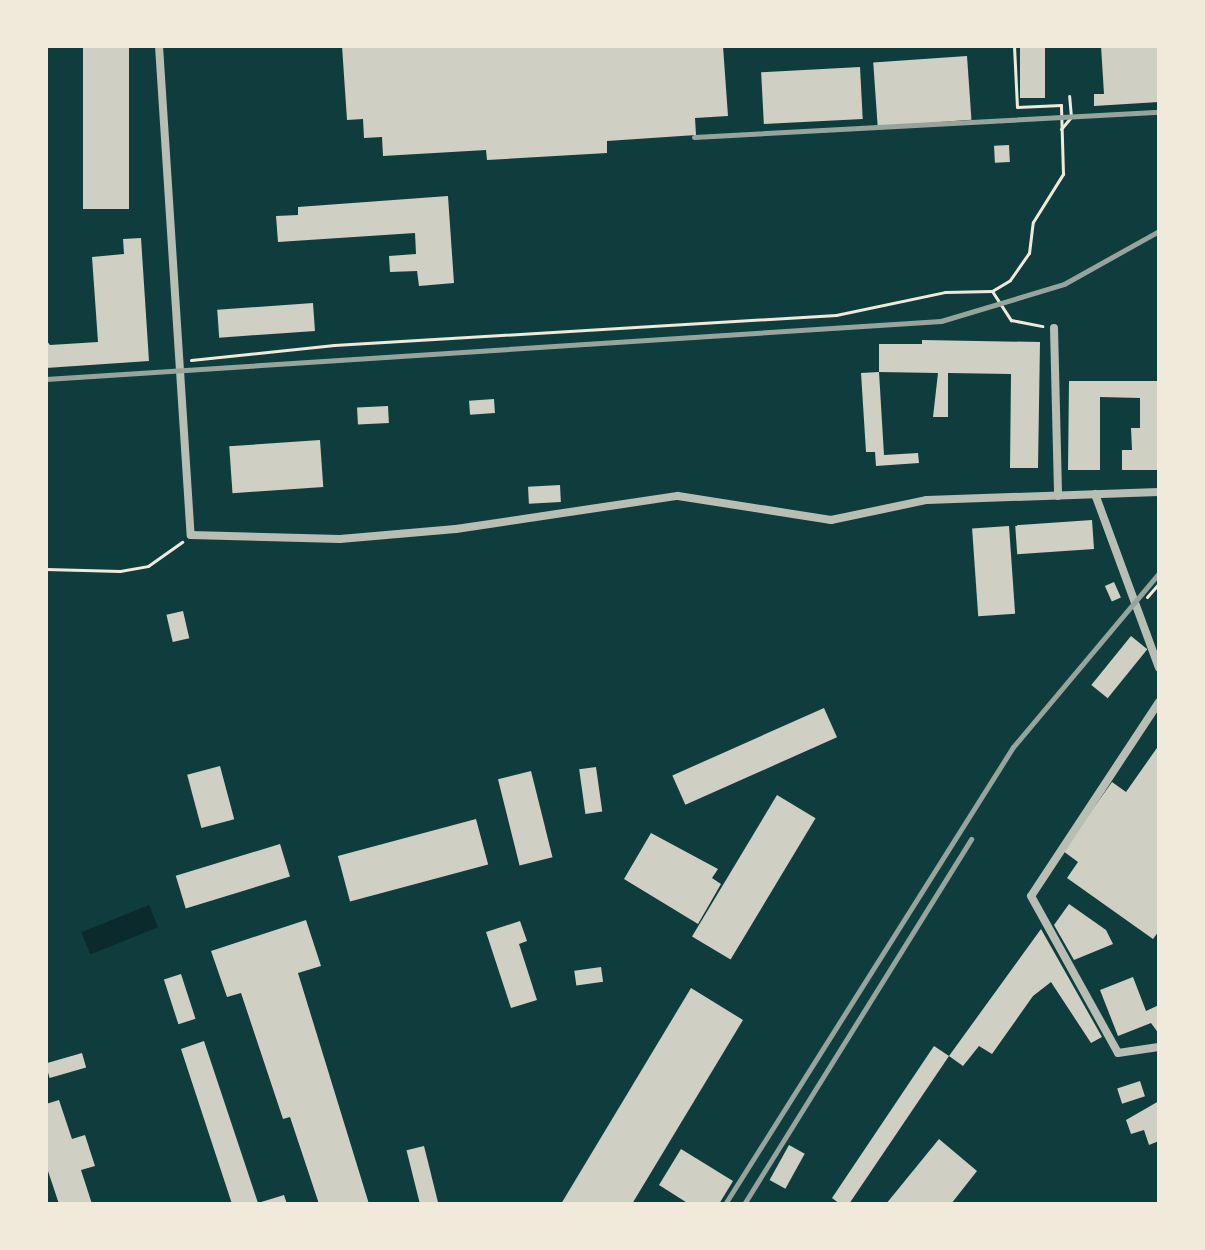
<!DOCTYPE html>
<style>
body{margin:0}
#map{position:relative;width:1205px;height:1250px;overflow:hidden;background:#0f3d3e;font-family:"Work Sans",sans-serif}
div>[style]{position:absolute}
[style*='--x']{left:calc(var(--x)*1px);top:calc(var(--y)*1px);width:calc(var(--w)*1px);rotate:calc(var(--a)*1deg)}
.water>*{inset:0;background:#0a2a2b;transform-origin:0 0}
.building>*{inset:0;background:#cfcfc3;transform-origin:0 0}
.path>*{height:3px;margin:-1.5px;padding:0 1.5px;transform-origin:1.5px;border-radius:1.5px;background:#f1e9da}
.minor>*{height:8px;margin:-4px;padding:0 4px;transform-origin:4px;border-radius:4px;background:#b8beb3}
.rail>*{height:5px;margin:-2.5px;padding:0 2.5px;transform-origin:2.5px;border-radius:2.5px;background:#97a49c}
span{translate:-50% -50%;white-space:nowrap;text-align:center;line-height:1.15;-webkit-text-stroke:8px #f1e9da;paint-order:stroke}
.frame{position:absolute;inset:0;border:48px solid #f1e9da;pointer-events:none}
</style>
<div id="map">
<div class="water">
<i style="left:149px;top:905px;width:24px;height:73px;rotate:68deg"></i>
</div>
<div class="building">
<i style="left:83px;top:46px;width:46px;height:163px"></i>
<i style="clip-path:polygon(342px 46px,723px 46px,728px 116px,695px 118px,696px 135px,607px 141px,607px 153px,487px 160px,486px 150px,383px 156px,382px 137px,364px 138px,363px 119px,347px 120px)"></i>
<i style="left:1020px;top:46px;width:25px;height:52px"></i>
<i style="clip-path:polygon(1101px 46px,1159px 46px,1159px 102px,1094px 106px,1094px 94px,1104px 94px)"></i>
<i style="left:967px;top:56px;width:64px;height:94px;rotate:86deg"></i>
<i style="left:860px;top:67px;width:52px;height:99px;rotate:87deg"></i>
<i style="left:1009px;top:145px;width:17px;height:15px;rotate:87deg"></i>
<i style="clip-path:polygon(448px 196px,454px 283px,419px 286px,417px 271px,390px 272px,389px 256px,416px 254px,415px 233px,278px 242px,276px 216px,298px 215px,298px 207px)"></i>
<i style="clip-path:polygon(141px 238px,149px 361px,46px 368px,46px 340px,50px 345px,98px 342px,92px 257px,124px 254px,123px 239px)"></i>
<i style="left:313px;top:303px;width:28px;height:96px;rotate:86deg"></i>
<i style="clip-path:polygon(922px 340px,1040px 342px,1038px 468px,1010px 468px,1011px 374px,948px 373px,948px 417px,933px 417px,938px 373px,879px 372px,884px 455px,918px 453px,919px 463px,876px 466px,875px 452px,866px 452px,861px 373px,879px 372px,879px 344px,922px 344px)"></i>
<i style="clip-path:polygon(1069px 381px,1158px 381px,1158px 470px,1122px 470px,1122px 450px,1132px 450px,1131px 428px,1140px 428px,1140px 398px,1100px 397px,1100px 470px,1068px 470px)"></i>
<i style="left:494px;top:399px;width:14px;height:25px;rotate:86deg"></i>
<i style="left:388px;top:406px;width:17px;height:31px;rotate:87deg"></i>
<i style="left:320px;top:440px;width:47px;height:91px;rotate:86deg"></i>
<i style="left:560px;top:485px;width:17px;height:32px;rotate:87deg"></i>
<i style="left:1092px;top:520px;width:29px;height:77px;rotate:86deg"></i>
<i style="left:1009px;top:526px;width:88px;height:37px;rotate:86deg"></i>
<i style="left:1114px;top:582px;width:17px;height:10px;rotate:66deg"></i>
<i style="left:183px;top:611px;width:28px;height:17px;rotate:77deg"></i>
<i style="left:1131px;top:636px;width:21px;height:63px;rotate:39deg"></i>
<i style="left:824px;top:708px;width:32px;height:166px;rotate:66deg"></i>
<i style="clip-path:polygon(1159px 745px,1159px 931px,1153px 939px,1067px 878px,1078px 862px,1063px 851px,1112px 782px,1126px 792px)"></i>
<i style="left:220px;top:766px;width:55px;height:34px;rotate:75deg"></i>
<i style="left:596px;top:767px;width:45px;height:17px;rotate:82deg"></i>
<i style="left:531px;top:771px;width:89px;height:34px;rotate:76deg"></i>
<i style="left:777px;top:795px;width:45px;height:165px;rotate:31deg"></i>
<i style="left:476px;top:819px;width:47px;height:143px;rotate:75deg"></i>
<i style="clip-path:polygon(651px 833px,718px 869px,712px 878px,721px 884px,698px 924px,624px 879px)"></i>
<i style="left:280px;top:844px;width:34px;height:109px;rotate:73deg"></i>
<i style="clip-path:polygon(1069px 904px,1106px 930px,1113px 944px,1074px 960px,1054px 925px)"></i>
<i style="clip-path:polygon(306px 920px,321px 966px,298px 973px,369px 1204px,319px 1204px,290px 1117px,283px 1119px,241px 993px,227px 997px,211px 951px)"></i>
<i style="clip-path:polygon(520px 921px,527px 941px,519px 944px,537px 1000px,511px 1008px,486px 932px)"></i>
<i style="clip-path:polygon(1041px 929px,1102px 1037px,1091px 1043px,1051px 982px,1033px 996px,992px 1054px,979px 1046px,963px 1066px,949px 1056px)"></i>
<i style="left:601px;top:967px;width:15px;height:27px;rotate:82deg"></i>
<i style="left:181px;top:974px;width:47px;height:18px;rotate:72deg"></i>
<i style="clip-path:polygon(1133px 977px,1146px 1011px,1159px 1005px,1159px 1034px,1151px 1023px,1118px 1036px,1100px 990px)"></i>
<i style="clip-path:polygon(691px 988px,743px 1020px,632px 1204px,561px 1204px)"></i>
<i style="clip-path:polygon(204px 1041px,258px 1203px,284px 1195px,287px 1204px,232px 1204px,181px 1049px)"></i>
<i style="clip-path:polygon(934px 1046px,949px 1056px,849px 1204px,840px 1204px,832px 1198px)"></i>
<i style="left:82px;top:1053px;width:15px;height:38px;rotate:74deg"></i>
<i style="left:1140px;top:1081px;width:16px;height:24px;rotate:72deg"></i>
<i style="clip-path:polygon(59px 1100px,72px 1139px,85px 1135px,95px 1166px,81px 1170px,92px 1204px,59px 1204px,46px 1165px,46px 1104px)"></i>
<i style="clip-path:polygon(1159px 1101px,1159px 1141px,1149px 1145px,1144px 1130px,1131px 1134px,1126px 1120px)"></i>
<i style="clip-path:polygon(939px 1139px,977px 1171px,951px 1204px,886px 1204px)"></i>
<i style="left:789px;top:1145px;width:18px;height:40px;rotate:29deg"></i>
<i style="left:424px;top:1146px;width:60px;height:18px;rotate:76deg"></i>
<i style="clip-path:polygon(681px 1149px,733px 1181px,719px 1204px,689px 1204px,659px 1185px)"></i>
</div>
<div class="path">
<i style="--x:1061;--y:129;--w:16;--a:-50"></i>
<i style="--x:1071;--y:117;--w:21;--a:-95"></i>
<i style="--x:992;--y:291;--w:21;--a:-31"></i>
<i style="--x:1010;--y:280;--w:33;--a:-55"></i>
<i style="--x:1029;--y:253;--w:31;--a:-83"></i>
<i style="--x:1033;--y:222;--w:57;--a:-58"></i>
<i style="--x:1063;--y:174;--w:69;--a:-91.7"></i>
<i style="--x:1061;--y:105;--w:44;--a:177.4"></i>
<i style="--x:1017;--y:107;--w:61;--a:-92.8"></i>
<i style="--x:191;--y:360;--w:144;--a:-6"></i>
<i style="--x:334;--y:345;--w:503;--a:-3.42"></i>
<i style="--x:836;--y:315;--w:111;--a:-11.9"></i>
<i style="--x:945;--y:292;--w:47;--a:-1.2"></i>
<i style="--x:992;--y:291;--w:35;--a:57"></i>
<i style="--x:1011;--y:320;--w:32;--a:11"></i>
<i style="--x:46;--y:569;--w:74;--a:1.5"></i>
<i style="--x:120;--y:571;--w:28;--a:-10"></i>
<i style="--x:148;--y:566;--w:42;--a:-35.2"></i>
<i style="--x:1147;--y:597;--w:18;--a:-49"></i>
</div>
<div class="minor">
<i style="--x:159;--y:46;--w:490;--a:86.3"></i>
<i style="--x:191;--y:535;--w:149;--a:1.5"></i>
<i style="--x:340;--y:539;--w:116;--a:-4.9"></i>
<i style="--x:456;--y:529;--w:224;--a:-8.5"></i>
<i style="--x:678;--y:496;--w:155;--a:8.9"></i>
<i style="--x:831;--y:520;--w:98;--a:-11.8"></i>
<i style="--x:927;--y:500;--w:232;--a:-2"></i>
<i style="--x:1054;--y:328;--w:168;--a:88.6"></i>
<i style="--x:1095;--y:494;--w:185;--a:69.8"></i>
<i style="--x:1159;--y:702;--w:232;--a:123.4"></i>
<i style="--x:1031;--y:896;--w:179;--a:61"></i>
<i style="--x:1118;--y:1053;--w:41;--a:-8.3"></i>
</div>
<div class="rail">
<i style="--x:694;--y:137;--w:466;--a:-3.1"></i>
<i style="--x:46;--y:379;--w:897;--a:-3.71"></i>
<i style="--x:941;--y:321;--w:128;--a:-16.7"></i>
<i style="--x:1064;--y:284;--w:109;--a:-29.2"></i>
<i style="--x:725;--y:1204;--w:540;--a:-57.78"></i>
<i style="--x:1013;--y:747;--w:227;--a:-50"></i>
<i style="--x:744;--y:1204;--w:430;--a:-58.1"></i>
</div>
<div class="frame"></div>
</div>
